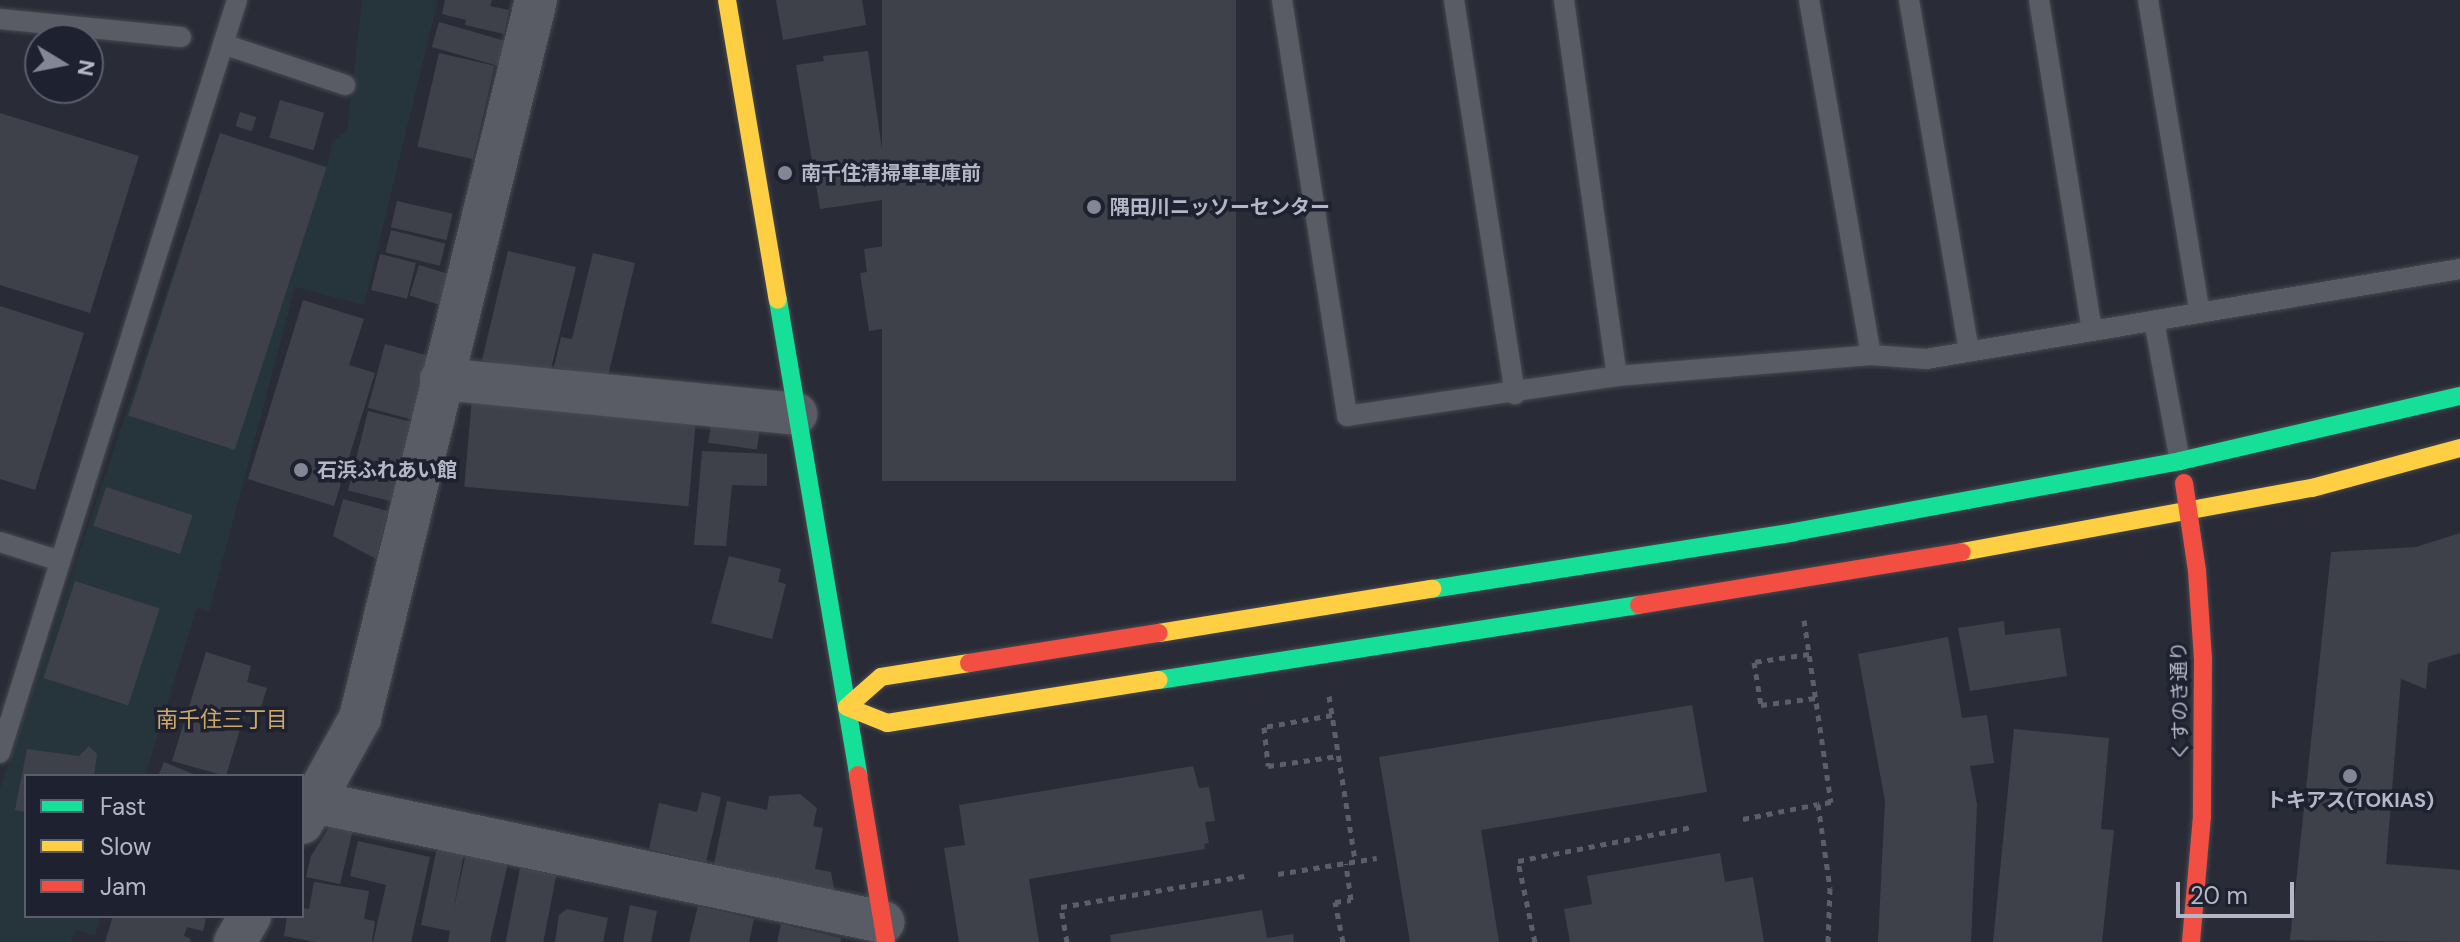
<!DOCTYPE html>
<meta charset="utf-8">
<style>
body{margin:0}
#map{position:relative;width:2460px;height:942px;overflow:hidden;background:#292c36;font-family:"DM Sans","Noto Sans JP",sans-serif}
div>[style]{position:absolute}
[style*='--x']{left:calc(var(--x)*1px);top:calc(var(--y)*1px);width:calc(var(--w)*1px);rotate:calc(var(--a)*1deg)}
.green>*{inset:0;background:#26343b}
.building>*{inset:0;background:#3f414a;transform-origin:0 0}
.path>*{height:5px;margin-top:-2.5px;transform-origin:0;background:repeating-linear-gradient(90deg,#5d5f67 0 6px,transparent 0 12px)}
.roads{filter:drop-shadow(0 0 2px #474950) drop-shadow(0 0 2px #474950)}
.lane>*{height:20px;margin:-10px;padding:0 10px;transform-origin:10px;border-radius:10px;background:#595c64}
.street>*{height:42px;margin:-21px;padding:0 21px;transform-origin:21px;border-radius:21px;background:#595c64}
.fast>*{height:18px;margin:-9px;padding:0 9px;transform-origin:9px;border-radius:9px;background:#16e098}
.slow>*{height:18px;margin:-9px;padding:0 9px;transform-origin:9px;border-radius:9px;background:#ffcf43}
.jam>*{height:18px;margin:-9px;padding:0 9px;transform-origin:9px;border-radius:9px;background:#f24e42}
.dots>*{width:22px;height:22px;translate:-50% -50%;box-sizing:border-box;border:4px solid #1d2130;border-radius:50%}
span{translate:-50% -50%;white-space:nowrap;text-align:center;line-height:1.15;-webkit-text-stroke:7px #1d2130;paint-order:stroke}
.poi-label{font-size:20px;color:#b3b7c6;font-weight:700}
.left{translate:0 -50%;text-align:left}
.street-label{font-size:20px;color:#b3b7c6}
.neighbourhood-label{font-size:22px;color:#cea867}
.legend{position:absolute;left:24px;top:774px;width:280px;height:144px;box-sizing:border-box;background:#1d2130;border:2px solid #595d6c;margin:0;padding:10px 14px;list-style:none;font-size:24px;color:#b3b7c6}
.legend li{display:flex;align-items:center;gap:16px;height:40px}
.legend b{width:40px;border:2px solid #595d6c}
.north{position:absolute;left:24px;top:24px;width:80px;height:80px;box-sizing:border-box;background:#1d2130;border:2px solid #595d6c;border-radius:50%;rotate:100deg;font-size:22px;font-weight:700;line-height:32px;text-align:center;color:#b3b7c6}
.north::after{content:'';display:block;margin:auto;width:28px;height:36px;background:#838694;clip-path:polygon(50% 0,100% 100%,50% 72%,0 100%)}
.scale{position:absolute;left:2176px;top:882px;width:118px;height:36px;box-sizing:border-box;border:4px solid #b3b7c6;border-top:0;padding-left:10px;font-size:24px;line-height:28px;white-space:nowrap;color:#b3b7c6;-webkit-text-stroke:6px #1d2130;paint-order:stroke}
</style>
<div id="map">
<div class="green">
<i style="clip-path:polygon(362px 0,438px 0,364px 305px,295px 287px,209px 612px,197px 607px,145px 776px,26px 776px,26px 916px,101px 916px,95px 936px,76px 930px,71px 942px,0 942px,0 788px,220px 133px,327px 166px,332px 142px,347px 130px)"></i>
</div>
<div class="building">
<i style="clip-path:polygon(445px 0,492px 0,490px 6px,509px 10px,504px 34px,465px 25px,466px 20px,442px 14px)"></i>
<i style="clip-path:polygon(776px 0,862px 0,866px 25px,783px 40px)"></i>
<i style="left:882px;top:0;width:354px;height:481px"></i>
<i style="left:439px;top:22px;width:70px;height:26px;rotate:16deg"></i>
<i style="clip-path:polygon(868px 51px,889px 199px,820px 209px,796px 65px,824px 61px,823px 56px)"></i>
<i style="left:439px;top:53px;width:57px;height:96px;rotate:13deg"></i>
<i style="left:280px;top:100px;width:46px;height:39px;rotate:16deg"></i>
<i style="left:240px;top:112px;width:17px;height:15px;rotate:17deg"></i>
<i style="clip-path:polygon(0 113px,139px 156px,90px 313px,0 285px)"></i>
<i style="left:220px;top:133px;width:112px;height:297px;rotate:18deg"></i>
<i style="left:397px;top:201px;width:57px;height:27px;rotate:13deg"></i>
<i style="left:391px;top:230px;width:56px;height:23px;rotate:14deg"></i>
<i style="clip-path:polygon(914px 242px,925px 322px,869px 331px,860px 273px,867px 272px,864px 249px)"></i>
<i style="clip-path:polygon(508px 251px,576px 267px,550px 373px,545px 376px,482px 360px)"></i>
<i style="clip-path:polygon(593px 253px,635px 263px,607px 380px,554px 367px,561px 337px,572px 339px)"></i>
<i style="left:380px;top:254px;width:37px;height:37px;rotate:14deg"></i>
<i style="left:419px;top:265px;width:31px;height:32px;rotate:17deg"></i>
<i style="clip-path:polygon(303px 300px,364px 319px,349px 365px,375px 373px,334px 506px,248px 479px)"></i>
<i style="clip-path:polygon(0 306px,84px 333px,35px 490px,0 479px)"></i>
<i style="left:385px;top:344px;width:46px;height:66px;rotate:15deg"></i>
<i style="left:472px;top:398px;width:225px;height:89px;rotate:5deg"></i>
<i style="left:368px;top:411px;width:45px;height:82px;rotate:14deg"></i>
<i style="left:712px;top:417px;width:49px;height:26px;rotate:8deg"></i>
<i style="clip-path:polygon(702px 451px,767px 454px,767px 486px,732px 485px,726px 546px,694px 545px)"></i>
<i style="left:106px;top:487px;width:91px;height:41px;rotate:18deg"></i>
<i style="clip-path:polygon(343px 499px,388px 511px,376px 559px,333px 536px)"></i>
<i style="clip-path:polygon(2460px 533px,2460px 653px,2428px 663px,2426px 689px,2401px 679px,2386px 864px,2460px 870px,2460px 942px,2290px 940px,2331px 552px,2416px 547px)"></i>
<i style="clip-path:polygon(729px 556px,781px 569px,778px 582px,786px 584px,772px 639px,711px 623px)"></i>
<i style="left:75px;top:581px;width:89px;height:102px;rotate:18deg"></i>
<i style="clip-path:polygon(2004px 621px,2005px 635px,2060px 628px,2067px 676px,1970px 691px,1958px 628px)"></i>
<i style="clip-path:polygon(1948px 637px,1962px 718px,1987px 715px,1994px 763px,1970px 766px,1977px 804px,1971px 942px,1878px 942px,1885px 801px,1858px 654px)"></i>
<i style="clip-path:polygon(206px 652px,251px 666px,247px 682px,267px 688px,260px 710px,247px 706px,226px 776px,172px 761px)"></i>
<i style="clip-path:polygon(1692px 705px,1707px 792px,1481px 830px,1499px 942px,1410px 942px,1379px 757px)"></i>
<i style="clip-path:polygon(2014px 729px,2109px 738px,2101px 829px,2114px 830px,2102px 942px,1993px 942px)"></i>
<i style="clip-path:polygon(89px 746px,97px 754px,94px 776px,26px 776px,26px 812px,15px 810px,27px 749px,79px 756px)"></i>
<i style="clip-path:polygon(164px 762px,198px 776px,158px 776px)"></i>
<i style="clip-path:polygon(1193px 766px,1199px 788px,1209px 787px,1215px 821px,1205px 822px,1209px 843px,1204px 844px,1205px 849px,1029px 879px,1039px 942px,959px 942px,944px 848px,965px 845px,959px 805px)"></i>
<i style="clip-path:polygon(702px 792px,721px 797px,706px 862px,649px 849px,659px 803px,697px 812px)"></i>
<i style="clip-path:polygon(800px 794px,817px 808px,813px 826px,823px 828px,815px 869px,831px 872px,835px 893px,714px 864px,727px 801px,767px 810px,769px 796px)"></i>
<i style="clip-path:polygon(330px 826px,353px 830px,340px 884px,306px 877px,311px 856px)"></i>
<i style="clip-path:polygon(358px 841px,430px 857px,411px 942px,373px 942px,386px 885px,350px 876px)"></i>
<i style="clip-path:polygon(437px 847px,464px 853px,453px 912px,466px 853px,508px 863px,490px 942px,448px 942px,450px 931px,421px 925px)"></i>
<i style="clip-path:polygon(1720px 853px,1725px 882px,1753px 877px,1764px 942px,1570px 942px,1564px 909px,1592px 904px,1587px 876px)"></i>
<i style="left:520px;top:868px;width:37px;height:75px;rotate:11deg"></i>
<i style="clip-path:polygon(314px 882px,369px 891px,364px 919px,375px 921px,372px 942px,316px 942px,284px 936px,287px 916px,302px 916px,302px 908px,309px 909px)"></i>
<i style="clip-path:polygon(630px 905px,657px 911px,651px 942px,623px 942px)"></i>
<i style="clip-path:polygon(698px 906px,754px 919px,749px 942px,689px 942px)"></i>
<i style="clip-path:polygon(567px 909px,608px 918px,603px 942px,555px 942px,559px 915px)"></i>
<i style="clip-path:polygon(1262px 910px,1267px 938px,1293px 934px,1294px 942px,1111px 942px,1110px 935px)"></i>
<i style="clip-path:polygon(113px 916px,197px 916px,206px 919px,203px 931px,187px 927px,184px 936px,191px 939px,190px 942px,105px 942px)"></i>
<i style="clip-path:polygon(781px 924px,841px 938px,841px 942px,777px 942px)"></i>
</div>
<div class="path">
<i style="--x:1804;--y:620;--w:184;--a:81.6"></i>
<i style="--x:1831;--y:802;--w:13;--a:171"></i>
<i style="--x:1818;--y:804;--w:85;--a:81.9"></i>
<i style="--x:1830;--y:888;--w:54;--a:92.1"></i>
<i style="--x:1809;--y:654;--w:56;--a:171.7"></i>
<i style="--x:1754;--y:662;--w:44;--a:80.8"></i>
<i style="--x:1761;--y:705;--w:55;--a:-7.3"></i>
<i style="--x:1329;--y:696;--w:167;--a:81"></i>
<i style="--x:1332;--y:715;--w:69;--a:170"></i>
<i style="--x:1264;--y:727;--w:39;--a:84"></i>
<i style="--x:1268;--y:766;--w:71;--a:-8.1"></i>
<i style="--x:1743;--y:819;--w:76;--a:-11.3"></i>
<i style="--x:1278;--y:874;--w:100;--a:-9.2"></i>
<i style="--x:1067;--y:942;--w:36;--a:-100"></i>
<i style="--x:1061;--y:907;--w:186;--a:-9.6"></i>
<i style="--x:1343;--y:942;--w:41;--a:-101.3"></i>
<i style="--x:1335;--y:902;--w:16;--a:-7"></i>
<i style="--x:1351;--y:900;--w:37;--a:-98"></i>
<i style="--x:1535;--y:942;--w:83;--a:-101.9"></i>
<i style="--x:1518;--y:861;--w:177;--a:-11.1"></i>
</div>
<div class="roads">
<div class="lane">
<i style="--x:1282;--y:0;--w:421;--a:81.1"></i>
<i style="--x:1347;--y:416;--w:273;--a:-8.4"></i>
<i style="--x:1617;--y:376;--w:255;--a:-4.7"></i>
<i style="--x:1871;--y:355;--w:55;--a:4.2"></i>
<i style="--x:1926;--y:359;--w:542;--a:-9.57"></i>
<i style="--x:1454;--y:0;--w:399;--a:81.2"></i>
<i style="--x:1564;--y:0;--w:380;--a:82"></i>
<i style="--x:1809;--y:0;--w:360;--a:80.1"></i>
<i style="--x:1909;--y:0;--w:357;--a:80.3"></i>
<i style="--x:2039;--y:0;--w:335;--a:80.9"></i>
<i style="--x:2148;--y:0;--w:317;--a:80.6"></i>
<i style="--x:0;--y:19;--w:182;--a:5.7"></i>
<i style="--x:223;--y:44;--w:129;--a:18.6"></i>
<i style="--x:2154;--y:321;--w:142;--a:79.5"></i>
<i style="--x:0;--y:542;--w:63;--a:17.6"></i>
<i style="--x:0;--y:753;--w:789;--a:-72.53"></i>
</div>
<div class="street">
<i style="--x:441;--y:379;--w:357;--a:5.6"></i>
<i style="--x:314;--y:802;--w:582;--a:11.91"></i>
<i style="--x:302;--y:823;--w:120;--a:-61.1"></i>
<i style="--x:360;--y:718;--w:739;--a:-76.23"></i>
<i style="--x:235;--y:942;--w:30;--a:-60"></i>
</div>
<div class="fast">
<i style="--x:778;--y:300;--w:482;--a:80.4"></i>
<i style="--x:1432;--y:589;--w:366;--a:-8.9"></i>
<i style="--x:1794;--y:532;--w:392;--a:-10.4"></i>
<i style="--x:2180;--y:461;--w:287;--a:-13.1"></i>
<i style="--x:1159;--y:680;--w:486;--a:-8.9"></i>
</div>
<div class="slow">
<i style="--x:727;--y:0;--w:304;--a:80.4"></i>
<i style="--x:1962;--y:552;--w:356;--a:-10.4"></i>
<i style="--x:2312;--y:488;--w:153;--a:-15.1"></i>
<i style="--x:1159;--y:633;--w:277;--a:-9.2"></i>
<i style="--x:969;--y:663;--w:89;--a:171"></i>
<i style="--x:881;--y:677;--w:45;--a:138.6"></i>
<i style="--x:847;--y:707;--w:43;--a:21.8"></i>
<i style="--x:887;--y:723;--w:275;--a:-9"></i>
</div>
<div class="jam">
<i style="--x:2184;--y:483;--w:89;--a:81.6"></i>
<i style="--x:2197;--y:571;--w:87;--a:86.1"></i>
<i style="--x:2203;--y:658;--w:158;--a:90.4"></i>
<i style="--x:2202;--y:816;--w:126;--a:95"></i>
<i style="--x:1639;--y:605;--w:327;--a:-9.3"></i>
<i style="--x:969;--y:663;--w:192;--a:-9"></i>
<i style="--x:858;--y:775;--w:169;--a:80.5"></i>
</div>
</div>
<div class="dots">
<i style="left:785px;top:173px;background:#838694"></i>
<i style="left:1094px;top:207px;background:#838694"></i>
<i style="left:301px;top:470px;background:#838694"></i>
<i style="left:2350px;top:776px;background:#838694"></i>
</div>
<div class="poi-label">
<span class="left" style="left:801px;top:173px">南千住清掃車車庫前</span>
<span class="left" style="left:1110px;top:207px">隅田川ニッソーセンター</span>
<span class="left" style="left:317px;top:470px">石浜ふれあい館</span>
<span style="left:2350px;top:800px">トキアス(TOKIAS)</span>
</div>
<div class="street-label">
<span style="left:2180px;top:701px;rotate:-91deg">くすのき通り</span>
</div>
<div class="neighbourhood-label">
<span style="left:222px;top:720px">南千住三丁目</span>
</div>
<ul class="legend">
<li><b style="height:10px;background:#16e098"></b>Fast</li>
<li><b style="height:10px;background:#ffcf43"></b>Slow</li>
<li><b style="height:10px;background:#f24e42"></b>Jam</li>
</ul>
<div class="north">N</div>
<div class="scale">20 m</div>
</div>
